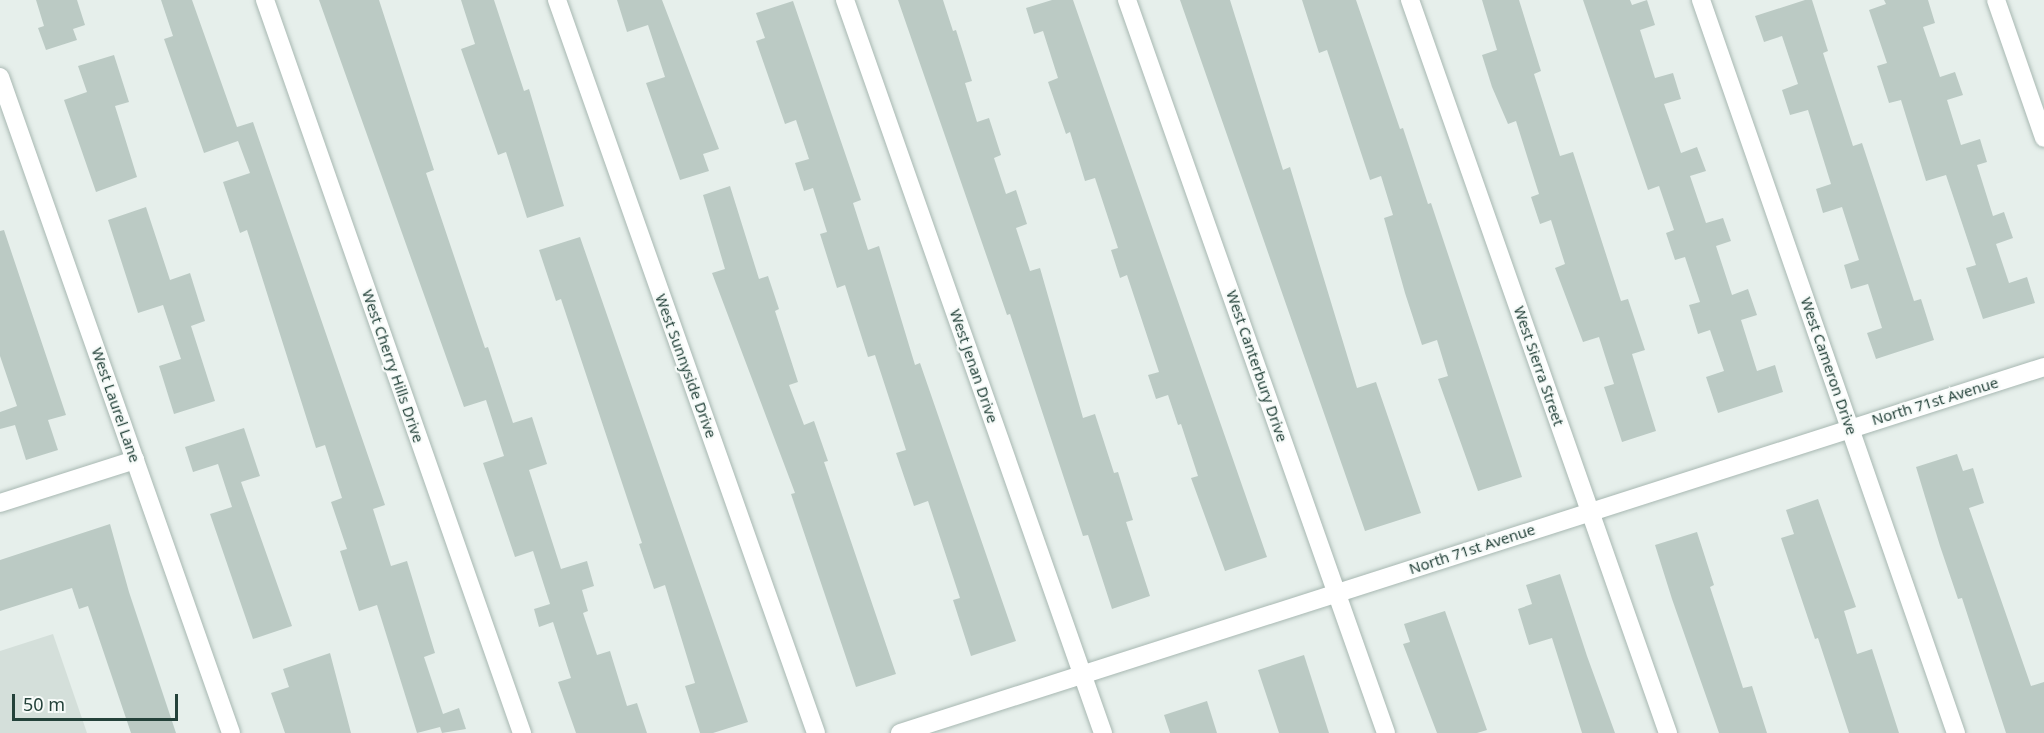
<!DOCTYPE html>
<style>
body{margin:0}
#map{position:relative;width:2044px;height:733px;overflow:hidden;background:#e6efeb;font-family:"Noto Sans",sans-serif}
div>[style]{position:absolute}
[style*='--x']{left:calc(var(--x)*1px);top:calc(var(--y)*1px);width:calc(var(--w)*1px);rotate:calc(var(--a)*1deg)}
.built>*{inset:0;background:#d4dfda}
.building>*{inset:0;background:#bbcac4}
.roads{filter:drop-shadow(0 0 2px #a8b8b2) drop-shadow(0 0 2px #a8b8b2)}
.street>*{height:18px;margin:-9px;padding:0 9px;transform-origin:9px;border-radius:9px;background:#fff}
.secondary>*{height:18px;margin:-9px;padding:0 9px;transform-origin:9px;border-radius:9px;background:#fff}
span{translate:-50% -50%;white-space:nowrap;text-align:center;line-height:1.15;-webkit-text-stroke:4.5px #f7fbf9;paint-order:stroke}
.street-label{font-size:15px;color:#24423a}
.scale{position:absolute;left:12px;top:694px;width:166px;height:27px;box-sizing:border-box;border:3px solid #24423a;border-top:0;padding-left:8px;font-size:18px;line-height:21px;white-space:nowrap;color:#24423a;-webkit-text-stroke:4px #f7fbf9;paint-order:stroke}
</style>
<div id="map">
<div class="built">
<i style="clip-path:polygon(53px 634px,87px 733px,0 733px,0 651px)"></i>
</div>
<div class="building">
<i style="clip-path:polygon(36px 0,77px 0,85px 25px,73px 29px,77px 40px,46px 50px,38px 28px,44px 26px)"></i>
<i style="clip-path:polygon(161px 0,192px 0,237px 127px,253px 122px,385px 505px,373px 509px,391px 566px,407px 561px,435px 653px,424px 657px,443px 714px,459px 708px,466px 729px,442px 733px,440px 727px,417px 733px,377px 605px,359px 611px,340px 551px,347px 549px,331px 502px,342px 498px,325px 445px,316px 448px,247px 230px,240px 233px,223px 182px,250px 173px,238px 141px,204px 153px,164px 39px,173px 36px)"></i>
<i style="clip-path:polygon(319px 0,379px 0,434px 170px,426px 173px,485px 348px,488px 347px,513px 423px,532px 417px,547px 464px,529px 470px,561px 569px,587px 561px,594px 586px,582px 590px,588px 611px,583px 613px,597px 655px,610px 651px,627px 706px,637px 703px,647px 733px,576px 733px,558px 682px,571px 678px,553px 622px,539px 627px,534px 609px,550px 604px,533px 551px,515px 557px,483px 463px,504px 456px,486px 400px,464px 407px)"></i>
<i style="clip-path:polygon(461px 0,494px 0,524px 91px,529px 89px,564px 206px,527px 218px,506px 152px,498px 155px,461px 49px,475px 44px)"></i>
<i style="clip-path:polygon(617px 0,662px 0,719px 149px,703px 154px,709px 171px,680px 180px,646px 83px,665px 77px,648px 25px,627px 32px)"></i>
<i style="clip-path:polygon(898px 0,943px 0,953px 31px,956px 30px,972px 81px,965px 83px,977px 122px,989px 118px,1001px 155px,994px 158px,1006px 194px,1016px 190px,1027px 224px,1016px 228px,1030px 271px,1040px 268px,1083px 418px,1095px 414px,1114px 473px,1118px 472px,1133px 520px,1126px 522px,1150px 596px,1112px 609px,1088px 535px,1083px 536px,1010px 314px,1007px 315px)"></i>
<i style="clip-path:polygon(1052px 0,1073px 0,1267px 557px,1225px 571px,1191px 478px,1198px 476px,1181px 424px,1178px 425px,1168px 395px,1156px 399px,1148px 375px,1159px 372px,1127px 275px,1120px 278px,1111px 250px,1118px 248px,1095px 178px,1085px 181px,1070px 132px,1066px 134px,1048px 82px,1058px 78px,1043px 31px,1034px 34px,1026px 8px)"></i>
<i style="clip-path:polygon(1180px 0,1230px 0,1283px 170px,1290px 167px,1357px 388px,1376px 382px,1421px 513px,1365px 531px)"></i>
<i style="clip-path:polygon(1302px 0,1356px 0,1400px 129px,1403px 128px,1428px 204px,1431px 203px,1522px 477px,1478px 491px,1438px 379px,1448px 376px,1437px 340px,1422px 345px,1405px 293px,1384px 218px,1393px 215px,1381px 176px,1370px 180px,1327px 50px,1319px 53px)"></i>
<i style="clip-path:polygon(1482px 0,1519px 0,1541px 71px,1534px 74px,1560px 156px,1573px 152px,1621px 301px,1628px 299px,1645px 350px,1632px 354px,1656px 431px,1622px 442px,1604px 387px,1614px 384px,1599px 337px,1583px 342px,1555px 268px,1565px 264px,1551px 220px,1540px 224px,1531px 197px,1539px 194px,1516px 121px,1508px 124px,1492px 87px,1482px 55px,1497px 50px)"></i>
<i style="clip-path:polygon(1583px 0,1630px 0,1632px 5px,1647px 0,1655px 25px,1640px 30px,1655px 78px,1673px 73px,1681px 99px,1664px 104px,1681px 153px,1697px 147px,1706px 171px,1690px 176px,1706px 223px,1723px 218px,1731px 241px,1716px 246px,1732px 295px,1748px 289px,1757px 315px,1741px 320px,1757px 371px,1775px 365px,1783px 392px,1718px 413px,1706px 377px,1724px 371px,1710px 330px,1698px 334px,1689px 305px,1700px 302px,1685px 257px,1675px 260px,1666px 233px,1674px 230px,1659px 186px,1648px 190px)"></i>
<i style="clip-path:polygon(1805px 0,1812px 0,1828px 51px,1823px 53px,1853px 146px,1862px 143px,1914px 301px,1921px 299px,1934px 340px,1876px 359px,1867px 333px,1882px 328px,1868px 284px,1851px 289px,1844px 265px,1859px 260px,1842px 207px,1823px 213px,1816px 189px,1831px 184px,1808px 110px,1790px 115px,1782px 90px,1798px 84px,1782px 36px,1764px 42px,1755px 16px)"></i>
<i style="clip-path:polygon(1884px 0,1928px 0,1935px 23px,1923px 27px,1940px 77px,1955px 72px,1963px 95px,1947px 100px,1961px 145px,1980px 139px,1987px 162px,1977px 165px,1993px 216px,2004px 212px,2013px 238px,1996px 244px,2009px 283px,2027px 277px,2035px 303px,1983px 319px,1966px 268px,1976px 265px,1946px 175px,1926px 181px,1901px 100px,1889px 103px,1877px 66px,1887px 63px,1869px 10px,1886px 4px)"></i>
<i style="clip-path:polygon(793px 1px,861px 200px,853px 203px,868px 250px,879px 246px,915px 365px,920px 363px,1016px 641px,971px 656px,953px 600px,960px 598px,928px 501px,914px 506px,896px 453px,906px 450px,875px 355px,868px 357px,845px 285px,837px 288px,820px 234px,827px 232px,813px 188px,804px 191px,795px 163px,809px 159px,796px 120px,785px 124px,756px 41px,765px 38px,756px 13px)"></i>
<i style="clip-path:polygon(114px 55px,129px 102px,115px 106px,137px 177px,96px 192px,64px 100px,87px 92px,78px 66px)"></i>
<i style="clip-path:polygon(730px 186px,759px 279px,768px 276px,779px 309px,775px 311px,798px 382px,789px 385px,804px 425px,814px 421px,828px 461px,824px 462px,896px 674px,856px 687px,791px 494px,795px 493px,712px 273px,725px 269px,703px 195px)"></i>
<i style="clip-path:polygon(146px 207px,170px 280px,190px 273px,205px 321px,191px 326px,215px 401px,174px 414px,159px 366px,181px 359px,163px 305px,138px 313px,108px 220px)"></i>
<i style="clip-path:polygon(4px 230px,66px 415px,48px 420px,58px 450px,26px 460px,15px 425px,0 429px,0 412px,17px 406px,0 356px,0 231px)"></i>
<i style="clip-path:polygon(580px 237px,748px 722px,713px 733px,700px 733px,685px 686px,695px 683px,665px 585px,654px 589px,639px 544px,642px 543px,561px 299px,556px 301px,539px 250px)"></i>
<i style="clip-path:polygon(244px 428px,260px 476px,241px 482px,292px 626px,253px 639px,210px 514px,232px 507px,218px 464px,193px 472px,185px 447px)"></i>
<i style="clip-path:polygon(1957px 454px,1963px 471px,1973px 468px,1984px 503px,1969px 508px,2031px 686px,2044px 682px,2044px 733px,2006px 733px,1962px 598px,1958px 599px,1940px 546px,1916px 467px)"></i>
<i style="clip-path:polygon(1818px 499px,1856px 607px,1844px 611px,1857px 654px,1872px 649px,1899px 733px,1849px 733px,1818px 638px,1815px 639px,1781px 538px,1794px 534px,1786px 510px)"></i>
<i style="clip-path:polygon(110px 524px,129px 592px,176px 733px,131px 733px,88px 606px,79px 609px,72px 588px,0 611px,0 560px)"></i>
<i style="clip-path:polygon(1697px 532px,1714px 585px,1710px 587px,1743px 688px,1752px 686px,1767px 733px,1719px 733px,1672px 599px,1655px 545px)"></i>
<i style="clip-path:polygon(1560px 574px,1587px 656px,1615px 733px,1582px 733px,1552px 638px,1529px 645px,1518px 609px,1532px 604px,1526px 585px)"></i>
<i style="clip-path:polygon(1445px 611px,1487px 730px,1477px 733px,1437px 733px,1403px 644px,1410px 642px,1404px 624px)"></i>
<i style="clip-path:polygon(330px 653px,351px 733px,285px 733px,271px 693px,289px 687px,283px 669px)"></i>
<i style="clip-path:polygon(1304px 655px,1329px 733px,1279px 733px,1258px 670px)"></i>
<i style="clip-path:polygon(1207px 701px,1217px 733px,1170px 733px,1164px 715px)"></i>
</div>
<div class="roads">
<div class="street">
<i style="--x:265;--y:0;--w:777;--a:70.68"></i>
<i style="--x:557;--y:0;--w:777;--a:70.54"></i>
<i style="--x:845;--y:0;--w:777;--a:70.61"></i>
<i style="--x:1127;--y:0;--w:777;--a:70.54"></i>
<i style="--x:1410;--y:0;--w:777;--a:70.61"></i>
<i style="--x:1701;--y:0;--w:776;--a:70.82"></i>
<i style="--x:0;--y:77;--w:695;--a:70.6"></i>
<i style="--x:0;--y:503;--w:142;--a:-17.7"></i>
</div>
<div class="secondary">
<i style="--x:1996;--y:0;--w:146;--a:70.8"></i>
<i style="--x:900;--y:733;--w:1201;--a:-17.74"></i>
</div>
</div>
<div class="street-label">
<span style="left:393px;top:366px;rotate:71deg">West Cherry Hills Drive</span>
<span style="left:686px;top:366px;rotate:70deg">West Sunnyside Drive</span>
<span style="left:974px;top:366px;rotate:71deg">West Jenan Drive</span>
<span style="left:1257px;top:366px;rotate:71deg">West Canterbury Drive</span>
<span style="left:1539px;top:366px;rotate:71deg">West Sierra Street</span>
<span style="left:1829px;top:366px;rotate:71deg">West Cameron Drive</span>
<span style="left:1935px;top:401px;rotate:-17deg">North 71st Avenue</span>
<span style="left:116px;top:405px;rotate:71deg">West Laurel Lane</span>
<span style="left:1472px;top:549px;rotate:-18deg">North 71st Avenue</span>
</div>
<div class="scale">50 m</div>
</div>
